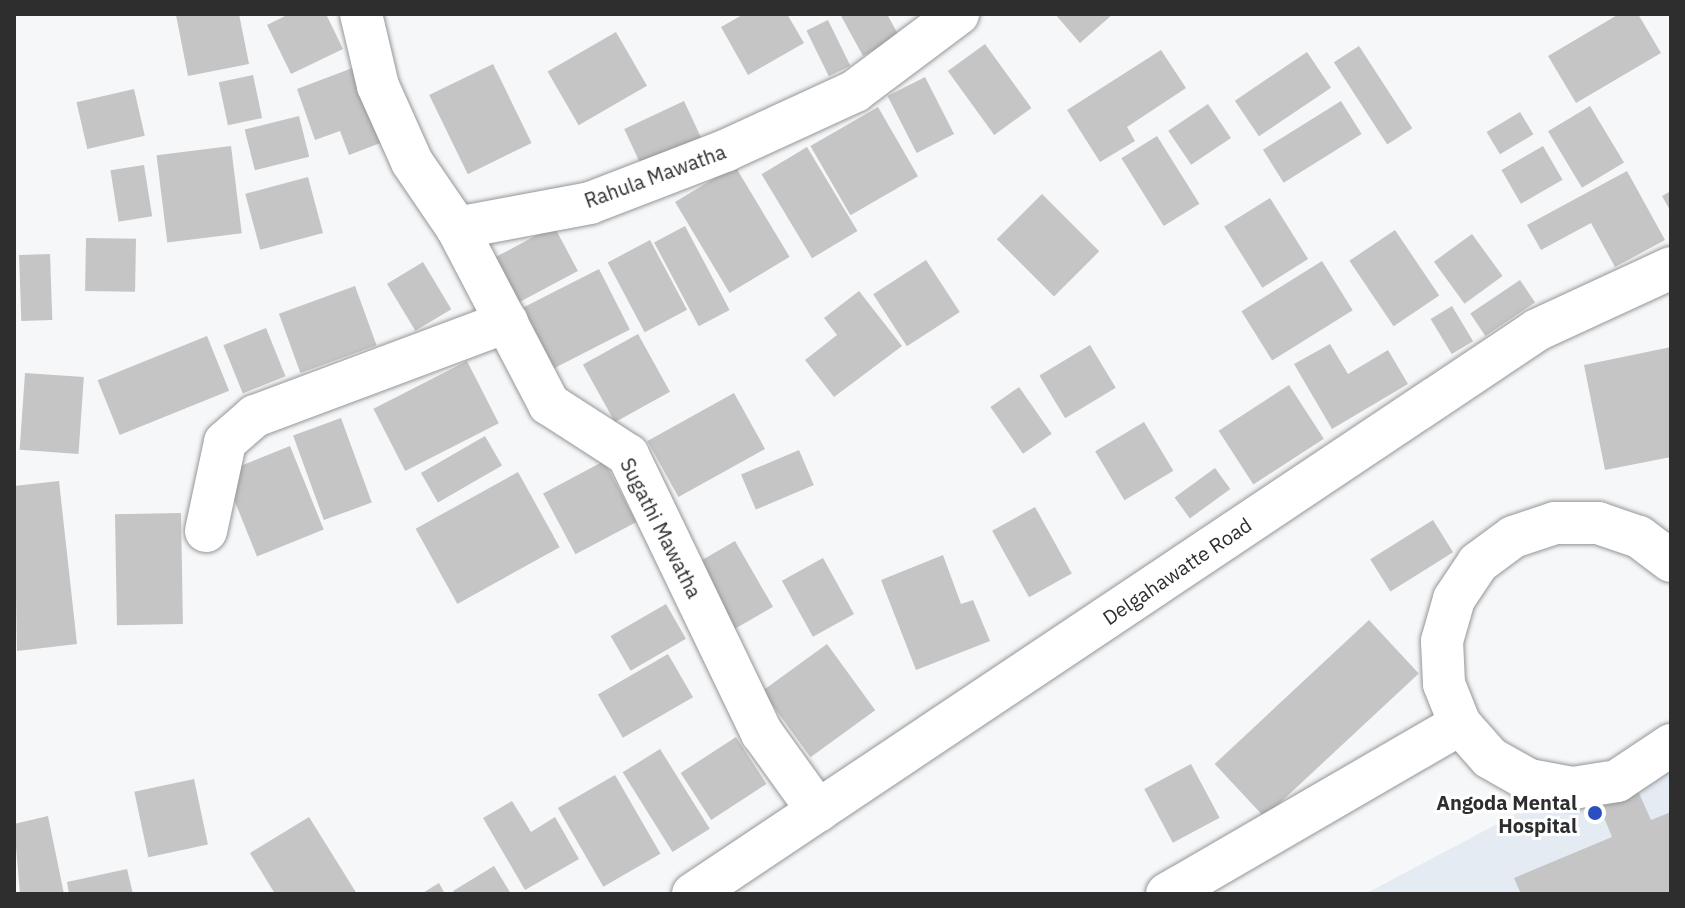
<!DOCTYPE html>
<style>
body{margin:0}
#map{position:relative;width:1685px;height:908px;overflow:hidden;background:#f6f7f9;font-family:"IBM Plex Sans",sans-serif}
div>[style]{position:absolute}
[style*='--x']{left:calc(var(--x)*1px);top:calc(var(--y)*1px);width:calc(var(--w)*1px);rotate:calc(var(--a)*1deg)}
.built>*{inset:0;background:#e5ebf2}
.building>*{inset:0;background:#c5c5c6;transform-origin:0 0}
.roads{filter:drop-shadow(0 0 2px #959697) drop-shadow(0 0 2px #959697)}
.minor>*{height:42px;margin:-21px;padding:0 21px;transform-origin:21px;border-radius:21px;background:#fff}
.dots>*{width:22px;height:22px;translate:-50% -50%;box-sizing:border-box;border:4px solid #fff;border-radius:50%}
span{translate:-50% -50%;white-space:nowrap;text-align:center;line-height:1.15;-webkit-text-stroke:6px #fff;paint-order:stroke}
.street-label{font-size:20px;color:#2e2e2f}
.poi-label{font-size:20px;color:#2e2e2f;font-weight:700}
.right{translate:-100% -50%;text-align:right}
.frame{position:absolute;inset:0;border:16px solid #2e2e2f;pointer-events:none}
</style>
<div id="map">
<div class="built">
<i style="clip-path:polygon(1671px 732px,1671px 894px,1365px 894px)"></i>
</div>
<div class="building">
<i style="clip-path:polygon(239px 14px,249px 64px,188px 76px,176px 15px)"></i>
<i style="clip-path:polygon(289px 14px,326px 14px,343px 49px,291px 74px,267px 25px)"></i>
<i style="clip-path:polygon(744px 14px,787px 14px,804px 43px,748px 75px,721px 27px)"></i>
<i style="clip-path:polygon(840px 14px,887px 14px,899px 36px,863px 56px)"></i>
<i style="clip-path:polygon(1055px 14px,1113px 14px,1080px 43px)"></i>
<i style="clip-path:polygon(1619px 14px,1638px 14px,1661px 53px,1576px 103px,1548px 56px)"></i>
<i style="left:828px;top:20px;width:51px;height:24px;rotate:64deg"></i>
<i style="left:616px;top:32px;width:62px;height:79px;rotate:60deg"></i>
<i style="left:985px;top:44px;width:79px;height:46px;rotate:54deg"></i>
<i style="left:1359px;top:46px;width:98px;height:30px;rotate:57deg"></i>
<i style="clip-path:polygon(1161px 50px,1186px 88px,1127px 127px,1135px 141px,1100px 162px,1067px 110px)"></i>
<i style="left:1307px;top:52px;width:43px;height:87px;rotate:56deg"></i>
<i style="left:493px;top:64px;width:88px;height:71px;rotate:64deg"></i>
<i style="clip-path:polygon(355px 67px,383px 142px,349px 155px,340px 131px,315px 140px,297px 89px)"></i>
<i style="left:253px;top:75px;width:44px;height:35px;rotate:78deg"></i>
<i style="left:925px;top:77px;width:64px;height:42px;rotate:63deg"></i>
<i style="left:134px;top:89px;width:48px;height:59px;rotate:77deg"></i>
<i style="left:684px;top:101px;width:53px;height:66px;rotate:65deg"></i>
<i style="left:1341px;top:101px;width:39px;height:92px;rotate:58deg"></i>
<i style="left:1208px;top:104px;width:41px;height:48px;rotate:56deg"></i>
<i style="left:1590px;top:106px;width:66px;height:49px;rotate:59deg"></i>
<i style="left:878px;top:107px;width:80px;height:78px;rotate:60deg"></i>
<i style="left:1520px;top:112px;width:26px;height:39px;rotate:59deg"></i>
<i style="left:299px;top:116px;width:42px;height:56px;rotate:76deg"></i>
<i style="left:1157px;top:136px;width:80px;height:42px;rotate:58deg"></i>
<i style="left:231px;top:146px;width:88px;height:75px;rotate:83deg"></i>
<i style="left:1543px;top:146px;width:39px;height:48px;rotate:60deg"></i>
<i style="left:807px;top:147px;width:98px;height:53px;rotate:59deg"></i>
<i style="left:144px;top:165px;width:52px;height:34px;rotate:81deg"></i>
<i style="left:735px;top:166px;width:106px;height:70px;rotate:59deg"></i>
<i style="clip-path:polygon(1627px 171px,1665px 240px,1615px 267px,1591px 223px,1541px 250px,1527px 225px)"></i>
<i style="left:308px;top:177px;width:58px;height:65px;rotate:75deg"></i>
<i style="clip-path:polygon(1671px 191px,1671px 212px,1662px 196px)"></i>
<i style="left:1042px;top:194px;width:81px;height:64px;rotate:45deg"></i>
<i style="left:1270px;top:198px;width:72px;height:54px;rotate:58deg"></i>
<i style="left:554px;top:226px;width:51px;height:79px;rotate:62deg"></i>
<i style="left:685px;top:226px;width:95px;height:35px;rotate:62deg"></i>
<i style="left:1395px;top:230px;width:79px;height:55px;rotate:56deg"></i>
<i style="left:1472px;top:234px;width:52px;height:47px;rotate:54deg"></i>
<i style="left:86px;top:238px;width:50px;height:53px;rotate:1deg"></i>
<i style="left:650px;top:240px;width:79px;height:48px;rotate:62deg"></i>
<i style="left:50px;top:254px;width:66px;height:31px;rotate:88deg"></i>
<i style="left:926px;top:260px;width:62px;height:63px;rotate:57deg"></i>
<i style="left:1322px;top:261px;width:58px;height:95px;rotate:58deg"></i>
<i style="left:423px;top:262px;width:55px;height:42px;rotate:59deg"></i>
<i style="left:599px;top:269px;width:68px;height:85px;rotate:63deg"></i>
<i style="left:1520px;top:280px;width:27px;height:60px;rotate:56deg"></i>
<i style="left:355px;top:286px;width:63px;height:81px;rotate:70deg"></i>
<i style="clip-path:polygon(859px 291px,902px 346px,834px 397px,805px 360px,837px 335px,824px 318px)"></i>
<i style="left:1452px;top:306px;width:41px;height:25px;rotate:59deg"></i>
<i style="left:266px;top:328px;width:52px;height:46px;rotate:68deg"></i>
<i style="left:638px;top:334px;width:66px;height:63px;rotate:61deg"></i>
<i style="left:207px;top:336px;width:59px;height:118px;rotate:68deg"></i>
<i style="clip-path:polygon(1330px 344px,1348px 374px,1388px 350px,1408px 384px,1332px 429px,1294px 364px)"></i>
<i style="left:1090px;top:345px;width:50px;height:59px;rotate:59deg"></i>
<i style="clip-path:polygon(1671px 347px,1671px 457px,1605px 470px,1584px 365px)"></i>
<i style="left:467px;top:361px;width:70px;height:105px;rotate:63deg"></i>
<i style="left:25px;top:373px;width:59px;height:77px;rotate:4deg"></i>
<i style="left:1289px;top:385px;width:64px;height:84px;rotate:57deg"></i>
<i style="left:1019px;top:387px;width:57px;height:35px;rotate:55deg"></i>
<i style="left:734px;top:393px;width:64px;height:99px;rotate:61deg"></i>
<i style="left:341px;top:418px;width:90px;height:51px;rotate:70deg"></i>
<i style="left:1144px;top:422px;width:57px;height:57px;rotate:59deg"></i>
<i style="left:485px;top:436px;width:34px;height:74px;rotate:60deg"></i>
<i style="left:290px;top:446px;width:90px;height:72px;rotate:68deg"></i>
<i style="left:799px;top:450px;width:38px;height:63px;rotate:67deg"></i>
<i style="left:604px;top:461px;width:69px;height:69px;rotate:62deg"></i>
<i style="left:1215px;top:468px;width:26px;height:50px;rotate:54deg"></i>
<i style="left:518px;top:472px;width:86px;height:117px;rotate:61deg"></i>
<i style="clip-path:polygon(59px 481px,77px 644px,17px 651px,14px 486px)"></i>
<i style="left:1035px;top:507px;width:76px;height:49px;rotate:61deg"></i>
<i style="left:181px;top:513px;width:111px;height:66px;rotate:89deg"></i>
<i style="left:1433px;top:520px;width:38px;height:74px;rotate:58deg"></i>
<i style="left:735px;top:541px;width:76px;height:51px;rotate:60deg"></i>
<i style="clip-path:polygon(943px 555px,961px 604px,973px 600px,990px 641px,916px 670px,881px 580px)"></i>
<i style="left:823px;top:558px;width:64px;height:47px;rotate:61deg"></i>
<i style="left:666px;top:604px;width:40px;height:64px;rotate:60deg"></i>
<i style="left:1369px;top:620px;width:73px;height:211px;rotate:47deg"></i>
<i style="left:827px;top:644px;width:82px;height:80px;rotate:54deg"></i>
<i style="left:668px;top:654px;width:50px;height:81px;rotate:60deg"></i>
<i style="left:736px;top:737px;width:56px;height:66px;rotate:57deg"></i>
<i style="left:660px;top:749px;width:94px;height:44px;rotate:58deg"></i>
<i style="left:1191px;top:764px;width:61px;height:53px;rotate:62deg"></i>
<i style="left:615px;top:775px;width:91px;height:66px;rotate:60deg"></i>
<i style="left:194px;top:779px;width:67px;height:61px;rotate:78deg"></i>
<i style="clip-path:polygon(1634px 782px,1651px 820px,1671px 812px,1671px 894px,1521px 894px,1514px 878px,1612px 837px,1596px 798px)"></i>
<i style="clip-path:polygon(512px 801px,531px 832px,555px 817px,579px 859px,525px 890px,483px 818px)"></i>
<i style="clip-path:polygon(48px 816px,64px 894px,20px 894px,14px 824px)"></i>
<i style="clip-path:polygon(309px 817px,357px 894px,275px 894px,250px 853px)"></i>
<i style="clip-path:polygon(494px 866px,511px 894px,455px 894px,453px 891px)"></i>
<i style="clip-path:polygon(127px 869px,133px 894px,69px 894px,67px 882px)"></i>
<i style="clip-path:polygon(439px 883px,445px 894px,421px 894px)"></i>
</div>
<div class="roads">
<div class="minor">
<i style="--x:361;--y:14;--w:74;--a:76.7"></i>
<i style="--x:378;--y:86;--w:83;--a:65.9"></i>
<i style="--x:412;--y:162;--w:80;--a:55.7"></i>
<i style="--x:457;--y:228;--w:135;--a:-10.6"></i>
<i style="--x:590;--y:203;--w:147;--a:-21.1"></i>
<i style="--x:727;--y:150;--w:141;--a:-24.7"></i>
<i style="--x:855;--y:91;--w:129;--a:-36.8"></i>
<i style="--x:457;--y:228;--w:199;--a:62.4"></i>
<i style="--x:549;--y:404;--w:94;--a:32.8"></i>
<i style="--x:628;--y:455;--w:309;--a:64.3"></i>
<i style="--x:762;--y:733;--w:96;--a:54.3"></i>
<i style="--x:206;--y:531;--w:91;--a:-77.9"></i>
<i style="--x:225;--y:442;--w:40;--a:-41"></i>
<i style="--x:255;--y:416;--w:269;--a:-20.5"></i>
<i style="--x:1671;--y:561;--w:40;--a:-143"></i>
<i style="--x:1639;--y:537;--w:43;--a:-161.1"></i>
<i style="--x:1598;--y:523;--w:43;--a:180"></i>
<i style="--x:1555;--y:523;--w:44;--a:161.6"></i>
<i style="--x:1513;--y:537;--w:44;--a:143.4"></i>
<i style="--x:1478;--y:563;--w:43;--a:123.7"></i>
<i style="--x:1454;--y:599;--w:44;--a:105.9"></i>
<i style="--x:1442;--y:641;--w:43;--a:87.3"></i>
<i style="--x:1444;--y:684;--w:43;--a:68.2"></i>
<i style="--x:1460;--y:724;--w:45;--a:48.6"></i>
<i style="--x:1490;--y:758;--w:45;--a:29.4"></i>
<i style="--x:1529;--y:780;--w:45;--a:10.3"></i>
<i style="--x:1573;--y:788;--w:45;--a:-9"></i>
<i style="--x:1617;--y:781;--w:65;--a:-33.7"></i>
<i style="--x:693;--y:894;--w:1015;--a:-33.75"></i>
<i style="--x:1537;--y:330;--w:148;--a:-24.8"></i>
<i style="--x:1167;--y:894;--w:339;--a:-30.1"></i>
</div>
</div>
<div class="dots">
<i style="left:1595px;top:813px;background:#2a4fbe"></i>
</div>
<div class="street-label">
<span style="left:655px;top:176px;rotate:-20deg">Rahula Mawatha</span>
<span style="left:661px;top:528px;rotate:63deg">Sugathi Mawatha</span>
<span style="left:1177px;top:571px;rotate:-34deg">Delgahawatte Road</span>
</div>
<div class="poi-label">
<span class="right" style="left:1577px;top:814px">Angoda Mental<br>Hospital</span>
</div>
<div class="frame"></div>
</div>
